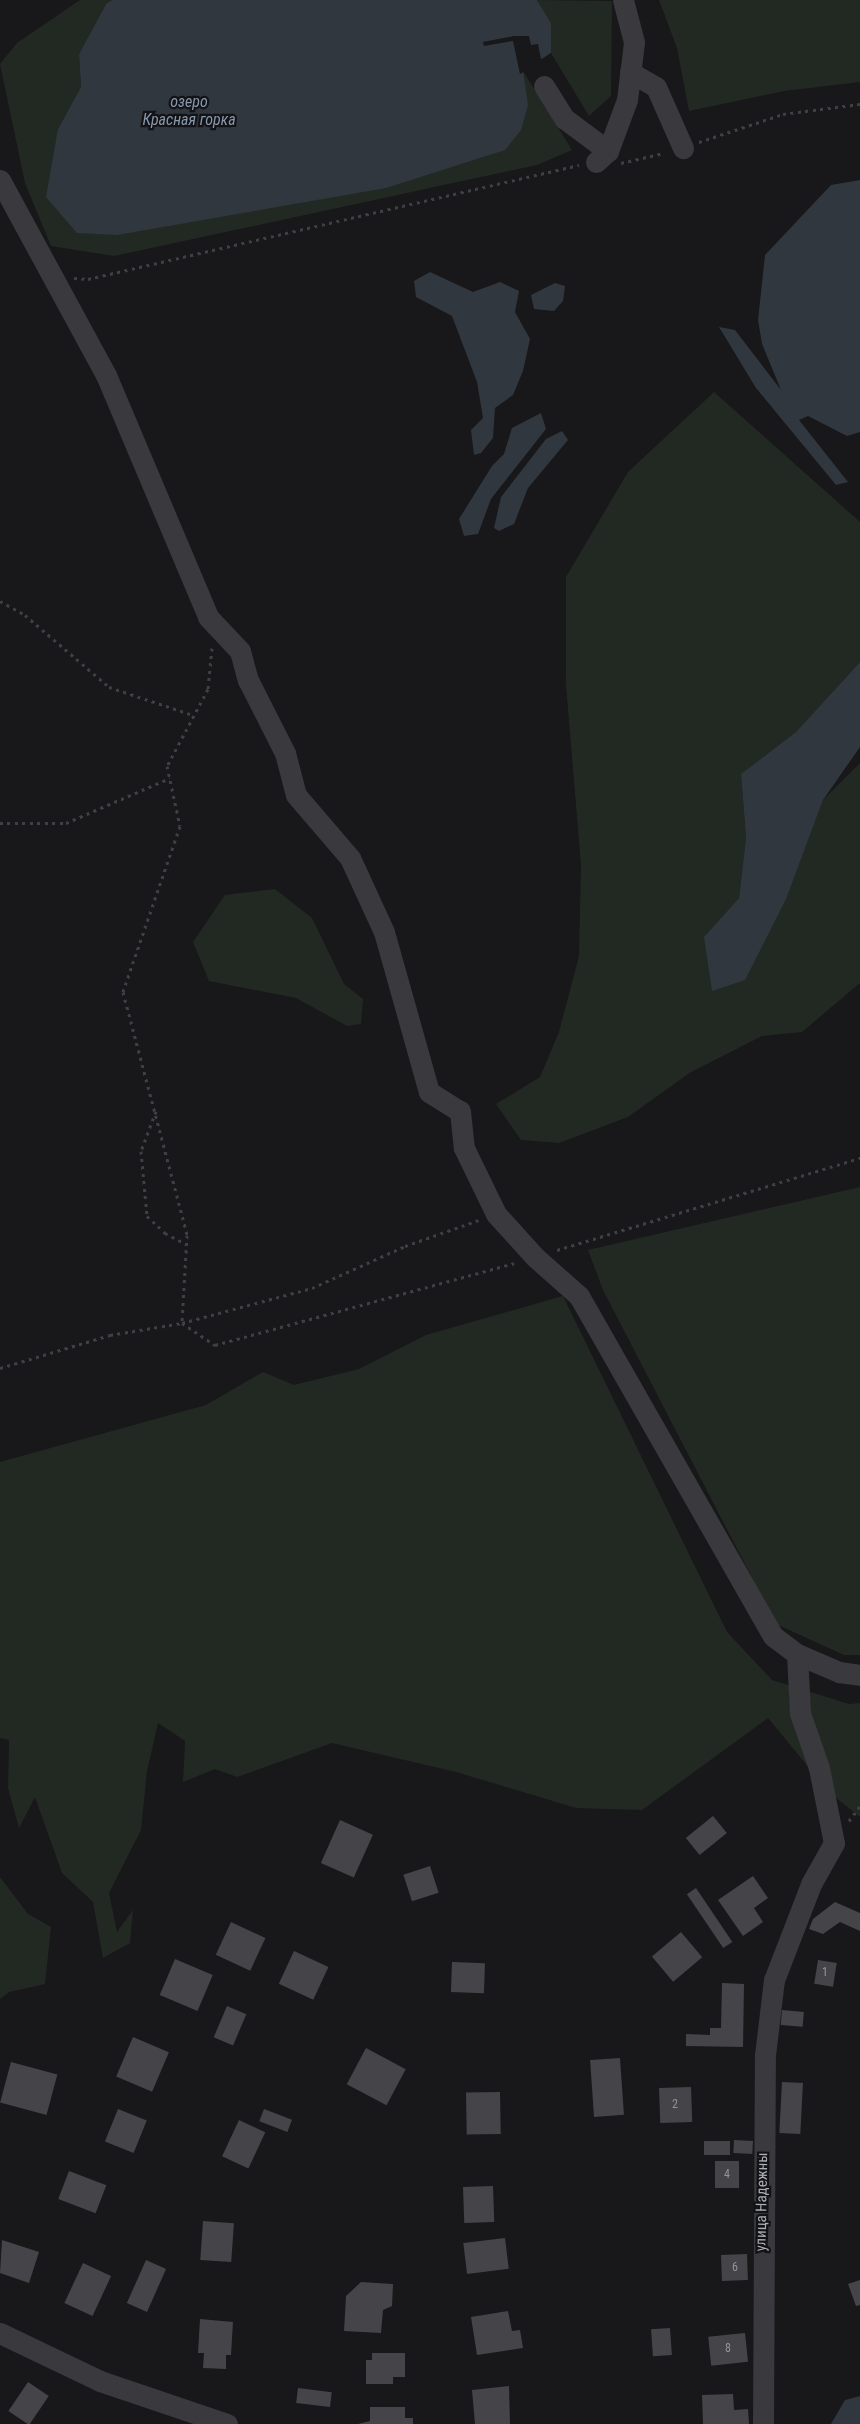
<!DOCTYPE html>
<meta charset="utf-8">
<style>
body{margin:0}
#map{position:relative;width:860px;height:2424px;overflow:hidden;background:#181719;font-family:"Roboto Condensed",sans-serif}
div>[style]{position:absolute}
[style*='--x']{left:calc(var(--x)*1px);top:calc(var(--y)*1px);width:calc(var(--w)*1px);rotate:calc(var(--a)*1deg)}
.green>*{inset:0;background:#222923}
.water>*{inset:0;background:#31373e}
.pier>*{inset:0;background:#181719}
.building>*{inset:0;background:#454549;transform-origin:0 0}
.path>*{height:3px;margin-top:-1.5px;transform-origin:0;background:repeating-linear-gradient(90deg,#3f4045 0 3px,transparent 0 7.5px)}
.minor>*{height:21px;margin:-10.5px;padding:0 10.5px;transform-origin:10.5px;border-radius:10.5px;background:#39393e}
span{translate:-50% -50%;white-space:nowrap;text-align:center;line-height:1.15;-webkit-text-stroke:4.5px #131214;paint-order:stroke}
.number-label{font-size:12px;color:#92949c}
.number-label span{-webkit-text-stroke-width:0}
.street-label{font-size:15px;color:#abaeb7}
.water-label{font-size:16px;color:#8698ae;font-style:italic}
</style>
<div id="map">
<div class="green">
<i style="clip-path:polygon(80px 0,112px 0,106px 4px,79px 54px,81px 87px,58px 129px,523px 71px,572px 150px,537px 165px,114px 256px,51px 246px,25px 183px,0 64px,17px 43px)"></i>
<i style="clip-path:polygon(537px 0,612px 1px,611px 96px,589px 116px,551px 53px,551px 23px)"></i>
<i style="clip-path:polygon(659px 0,860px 0,860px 82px,784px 91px,689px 111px,677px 48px)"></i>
<i style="clip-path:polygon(714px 392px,860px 522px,860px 662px,796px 732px,741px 774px,746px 838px,739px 898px,704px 937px,787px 897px,823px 800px,860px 763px,860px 983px,802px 1032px,762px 1036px,691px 1072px,628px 1117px,559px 1143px,521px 1140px,496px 1104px,540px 1077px,559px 1032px,579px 956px,581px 865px,566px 685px,566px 577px,628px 472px)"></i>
<i style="clip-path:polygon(275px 889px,312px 918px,344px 984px,363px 999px,361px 1024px,347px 1026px,296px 998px,209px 981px,193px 942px,225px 895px)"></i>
<i style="clip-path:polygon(860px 1187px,860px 1655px,844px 1655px,776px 1624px,603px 1290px,588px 1250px)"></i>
<i style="clip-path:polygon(563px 1296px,727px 1632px,772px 1680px,849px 1704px,860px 1703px,860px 1817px,829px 1792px,768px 1718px,642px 1810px,576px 1808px,456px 1772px,332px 1743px,237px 1777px,215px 1769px,183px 1782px,185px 1741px,158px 1723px,147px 1771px,141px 1830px,109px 1893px,117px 1932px,133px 1910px,130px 1943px,103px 1958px,93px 1902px,62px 1873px,35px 1797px,19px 1828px,8px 1788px,9px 1740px,0 1738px,0 1462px,206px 1405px,263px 1372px,294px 1385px,359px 1369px,426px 1335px)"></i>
<i style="clip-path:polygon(0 1877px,28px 1914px,51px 1927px,45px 1984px,9px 1992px,0 1999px)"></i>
</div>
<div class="water">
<i style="clip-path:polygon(112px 0,537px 0,551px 23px,551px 53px,523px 71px,528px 105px,521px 130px,505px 150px,386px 188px,117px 235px,77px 233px,46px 197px,58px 129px,81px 87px,79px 54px,106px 4px)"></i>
<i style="clip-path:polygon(860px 180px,860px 432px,847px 436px,808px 416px,799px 420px,848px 482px,836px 485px,756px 388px,719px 327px,735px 330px,781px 390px,762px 344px,758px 320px,765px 255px,831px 185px)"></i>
<i style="clip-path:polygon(430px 272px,473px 292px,500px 282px,519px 291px,515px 312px,530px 339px,523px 371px,513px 395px,495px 408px,493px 438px,481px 453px,474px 455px,471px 430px,483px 418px,477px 382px,452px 316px,416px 297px,414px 281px)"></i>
<i style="clip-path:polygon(555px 283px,565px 286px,563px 301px,554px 311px,534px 309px,531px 295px)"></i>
<i style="clip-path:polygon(541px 413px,546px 429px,491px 499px,478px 534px,464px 536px,459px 519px,492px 466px,504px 454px,512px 428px)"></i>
<i style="clip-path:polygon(562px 431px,568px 440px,528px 488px,514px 524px,499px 531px,494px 528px,501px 497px,546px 439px)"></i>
<i style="clip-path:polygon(860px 662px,860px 747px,823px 800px,787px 897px,745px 980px,712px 991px,704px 937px,739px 898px,746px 838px,741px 774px,796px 732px)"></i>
<i style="clip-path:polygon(860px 2396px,860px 2424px,831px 2424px,845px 2400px)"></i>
</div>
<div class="pier">
<i style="clip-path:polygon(514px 36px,529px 36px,531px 45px,538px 44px,541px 59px,546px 60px,520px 74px,513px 41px,484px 46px,483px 42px)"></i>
</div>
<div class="building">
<i style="left:713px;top:1816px;width:22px;height:35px;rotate:51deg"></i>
<i style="left:340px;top:1820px;width:36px;height:47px;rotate:24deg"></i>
<i style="left:430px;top:1866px;width:28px;height:28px;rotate:72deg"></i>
<i style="clip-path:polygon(753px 1876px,768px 1898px,754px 1908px,763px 1922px,743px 1936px,718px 1900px)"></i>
<i style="left:696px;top:1888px;width:65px;height:11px;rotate:56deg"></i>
<i style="clip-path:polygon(835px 1902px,860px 1913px,860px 1931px,840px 1922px,823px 1934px,809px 1929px,813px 1919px)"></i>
<i style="left:231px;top:1922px;width:38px;height:36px;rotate:25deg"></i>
<i style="left:681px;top:1932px;width:33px;height:38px;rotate:50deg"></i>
<i style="left:294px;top:1951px;width:38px;height:36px;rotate:25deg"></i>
<i style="left:175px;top:1959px;width:41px;height:39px;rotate:23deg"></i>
<i style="left:818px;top:1960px;width:19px;height:24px;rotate:9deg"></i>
<i style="left:452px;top:1962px;width:33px;height:30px;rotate:2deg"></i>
<i style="clip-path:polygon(722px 1983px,744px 1984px,743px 2047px,686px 2046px,686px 2034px,710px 2035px,710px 2028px,721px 2028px)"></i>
<i style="left:227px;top:2006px;width:21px;height:34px;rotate:23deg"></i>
<i style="left:782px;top:2010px;width:22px;height:15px;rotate:5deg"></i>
<i style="left:133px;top:2037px;width:39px;height:43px;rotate:23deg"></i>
<i style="left:366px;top:2048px;width:45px;height:41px;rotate:28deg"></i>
<i style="left:620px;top:2058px;width:57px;height:30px;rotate:86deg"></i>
<i style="left:11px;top:2062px;width:48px;height:42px;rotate:15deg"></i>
<i style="left:782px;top:2082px;width:21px;height:51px;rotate:3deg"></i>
<i style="left:691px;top:2087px;width:35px;height:32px;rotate:88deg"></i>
<i style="left:500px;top:2092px;width:42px;height:34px;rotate:89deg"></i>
<i style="left:118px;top:2109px;width:31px;height:35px;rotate:22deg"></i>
<i style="left:264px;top:2109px;width:30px;height:13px;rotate:21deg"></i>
<i style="left:239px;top:2120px;width:29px;height:40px;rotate:25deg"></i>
<i style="left:734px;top:2140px;width:19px;height:13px;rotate:3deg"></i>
<i style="left:704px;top:2141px;width:26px;height:14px"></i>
<i style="left:715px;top:2161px;width:24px;height:27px"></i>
<i style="left:69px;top:2171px;width:40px;height:30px;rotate:21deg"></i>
<i style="left:493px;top:2186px;width:36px;height:30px;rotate:88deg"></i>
<i style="left:203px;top:2221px;width:31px;height:39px;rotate:4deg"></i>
<i style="left:505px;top:2238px;width:31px;height:42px;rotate:83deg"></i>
<i style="clip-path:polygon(2px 2240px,39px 2252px,29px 2283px,0 2273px)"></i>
<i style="left:747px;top:2254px;width:26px;height:26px;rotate:88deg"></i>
<i style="left:146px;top:2260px;width:22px;height:47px;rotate:24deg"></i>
<i style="left:83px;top:2263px;width:31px;height:44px;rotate:25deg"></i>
<i style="clip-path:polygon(860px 2280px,860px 2305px,856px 2306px,848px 2284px)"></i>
<i style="clip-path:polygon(361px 2282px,393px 2284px,392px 2306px,383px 2310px,381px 2333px,344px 2331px,346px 2296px)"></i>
<i style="clip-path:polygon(508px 2311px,512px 2331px,520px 2330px,523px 2348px,477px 2355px,471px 2317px)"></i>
<i style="clip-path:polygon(200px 2319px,233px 2322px,231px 2355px,226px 2355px,226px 2369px,203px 2368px,204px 2353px,198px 2353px)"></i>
<i style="left:670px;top:2328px;width:27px;height:19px;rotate:86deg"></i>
<i style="left:745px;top:2333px;width:29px;height:37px;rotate:84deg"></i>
<i style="clip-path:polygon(372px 2353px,405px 2353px,405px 2377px,393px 2377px,393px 2384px,366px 2384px,366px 2360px,372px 2360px)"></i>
<i style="left:28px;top:2382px;width:25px;height:35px;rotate:34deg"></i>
<i style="clip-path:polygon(509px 2386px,510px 2424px,475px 2424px,472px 2390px)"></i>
<i style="left:298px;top:2388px;width:34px;height:15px;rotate:7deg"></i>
<i style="clip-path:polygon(733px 2394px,734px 2410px,748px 2409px,749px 2424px,703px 2424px,702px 2395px)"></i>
<i style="clip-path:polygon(370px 2407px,405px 2407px,405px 2418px,413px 2418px,413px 2424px,358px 2424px,370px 2421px)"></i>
</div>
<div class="path">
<i style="--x:699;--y:142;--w:89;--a:-18.4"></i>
<i style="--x:783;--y:114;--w:78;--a:-7.4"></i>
<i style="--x:621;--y:163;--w:44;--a:-13.1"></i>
<i style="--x:74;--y:278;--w:14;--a:4"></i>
<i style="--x:88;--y:279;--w:504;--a:-13.07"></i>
<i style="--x:0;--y:601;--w:29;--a:29"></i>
<i style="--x:25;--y:615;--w:111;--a:40.6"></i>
<i style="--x:109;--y:687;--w:89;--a:18.4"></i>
<i style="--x:212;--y:648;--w:41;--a:95.6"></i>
<i style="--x:208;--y:689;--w:87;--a:118"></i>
<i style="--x:167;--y:766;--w:61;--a:77.8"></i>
<i style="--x:180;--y:826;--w:176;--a:109"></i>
<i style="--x:123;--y:992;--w:251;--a:75.2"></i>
<i style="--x:187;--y:1235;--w:88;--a:93.3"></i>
<i style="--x:182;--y:1323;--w:135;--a:-15.1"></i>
<i style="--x:312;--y:1288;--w:102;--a:-24.3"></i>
<i style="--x:405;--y:1246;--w:78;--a:-19.4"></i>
<i style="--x:0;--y:823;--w:66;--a:0"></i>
<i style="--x:66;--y:823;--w:113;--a:-23.4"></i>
<i style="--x:156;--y:1111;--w:43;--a:110.6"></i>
<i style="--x:141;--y:1151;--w:65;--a:84.7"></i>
<i style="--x:147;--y:1216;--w:25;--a:43"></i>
<i style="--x:165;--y:1233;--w:24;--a:28"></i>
<i style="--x:557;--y:1250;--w:317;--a:-16.9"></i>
<i style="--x:0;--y:1368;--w:115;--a:-16.7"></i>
<i style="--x:110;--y:1335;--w:73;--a:-9.5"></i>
<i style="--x:182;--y:1323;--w:40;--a:34"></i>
<i style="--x:215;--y:1345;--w:310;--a:-15.3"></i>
<i style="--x:849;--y:1821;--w:19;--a:-54"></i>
</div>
<div class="minor">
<i style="--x:630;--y:72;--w:30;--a:30"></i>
<i style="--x:656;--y:87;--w:67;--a:66.1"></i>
<i style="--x:544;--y:86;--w:39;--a:58"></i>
<i style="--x:565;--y:119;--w:54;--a:36.7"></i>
<i style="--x:596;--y:162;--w:16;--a:-43"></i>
<i style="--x:608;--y:151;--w:54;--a:-69.6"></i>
<i style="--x:627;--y:100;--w:58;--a:-83.1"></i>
<i style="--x:634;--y:42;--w:43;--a:-104.7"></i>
<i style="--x:0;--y:180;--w:222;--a:61.5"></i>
<i style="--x:106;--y:375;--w:263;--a:67.1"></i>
<i style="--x:208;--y:617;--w:47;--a:46.7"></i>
<i style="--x:240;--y:651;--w:30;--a:75"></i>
<i style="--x:248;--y:680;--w:82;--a:63.1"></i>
<i style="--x:285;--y:753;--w:43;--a:75.3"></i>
<i style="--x:296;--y:795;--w:83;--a:49.4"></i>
<i style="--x:350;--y:858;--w:81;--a:65.3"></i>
<i style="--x:384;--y:932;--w:166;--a:74.3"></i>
<i style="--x:429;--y:1092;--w:36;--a:32"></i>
<i style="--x:460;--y:1111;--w:37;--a:84"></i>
<i style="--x:464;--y:1148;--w:73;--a:64.1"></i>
<i style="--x:496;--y:1214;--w:58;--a:47.8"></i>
<i style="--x:535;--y:1257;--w:59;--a:41.6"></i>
<i style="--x:579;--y:1296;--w:391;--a:60.3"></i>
<i style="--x:773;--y:1636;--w:30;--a:37"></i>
<i style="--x:797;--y:1654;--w:46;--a:23.2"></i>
<i style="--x:839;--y:1672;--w:21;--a:8"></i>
<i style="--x:0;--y:2333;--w:111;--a:25.6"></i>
<i style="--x:100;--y:2381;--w:134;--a:18.7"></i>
<i style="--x:763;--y:2424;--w:369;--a:-89.7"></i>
<i style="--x:765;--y:2055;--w:76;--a:-83.2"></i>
<i style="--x:774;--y:1980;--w:103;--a:-68.9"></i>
<i style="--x:811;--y:1884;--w:47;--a:-60.7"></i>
<i style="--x:834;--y:1843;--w:76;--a:-101.3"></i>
<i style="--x:819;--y:1768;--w:58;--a:-109.1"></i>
<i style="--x:800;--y:1713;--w:59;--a:-92.9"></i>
</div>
<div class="number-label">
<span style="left:825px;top:1973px">1</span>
<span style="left:675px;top:2105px">2</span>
<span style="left:727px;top:2175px">4</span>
<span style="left:735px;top:2268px">6</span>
<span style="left:728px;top:2349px">8</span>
</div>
<div class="street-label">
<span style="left:762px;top:2202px;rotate:-89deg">улица Надежны</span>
</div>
<div class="water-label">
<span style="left:189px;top:111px">озеро<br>Красная горка</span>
</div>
</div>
